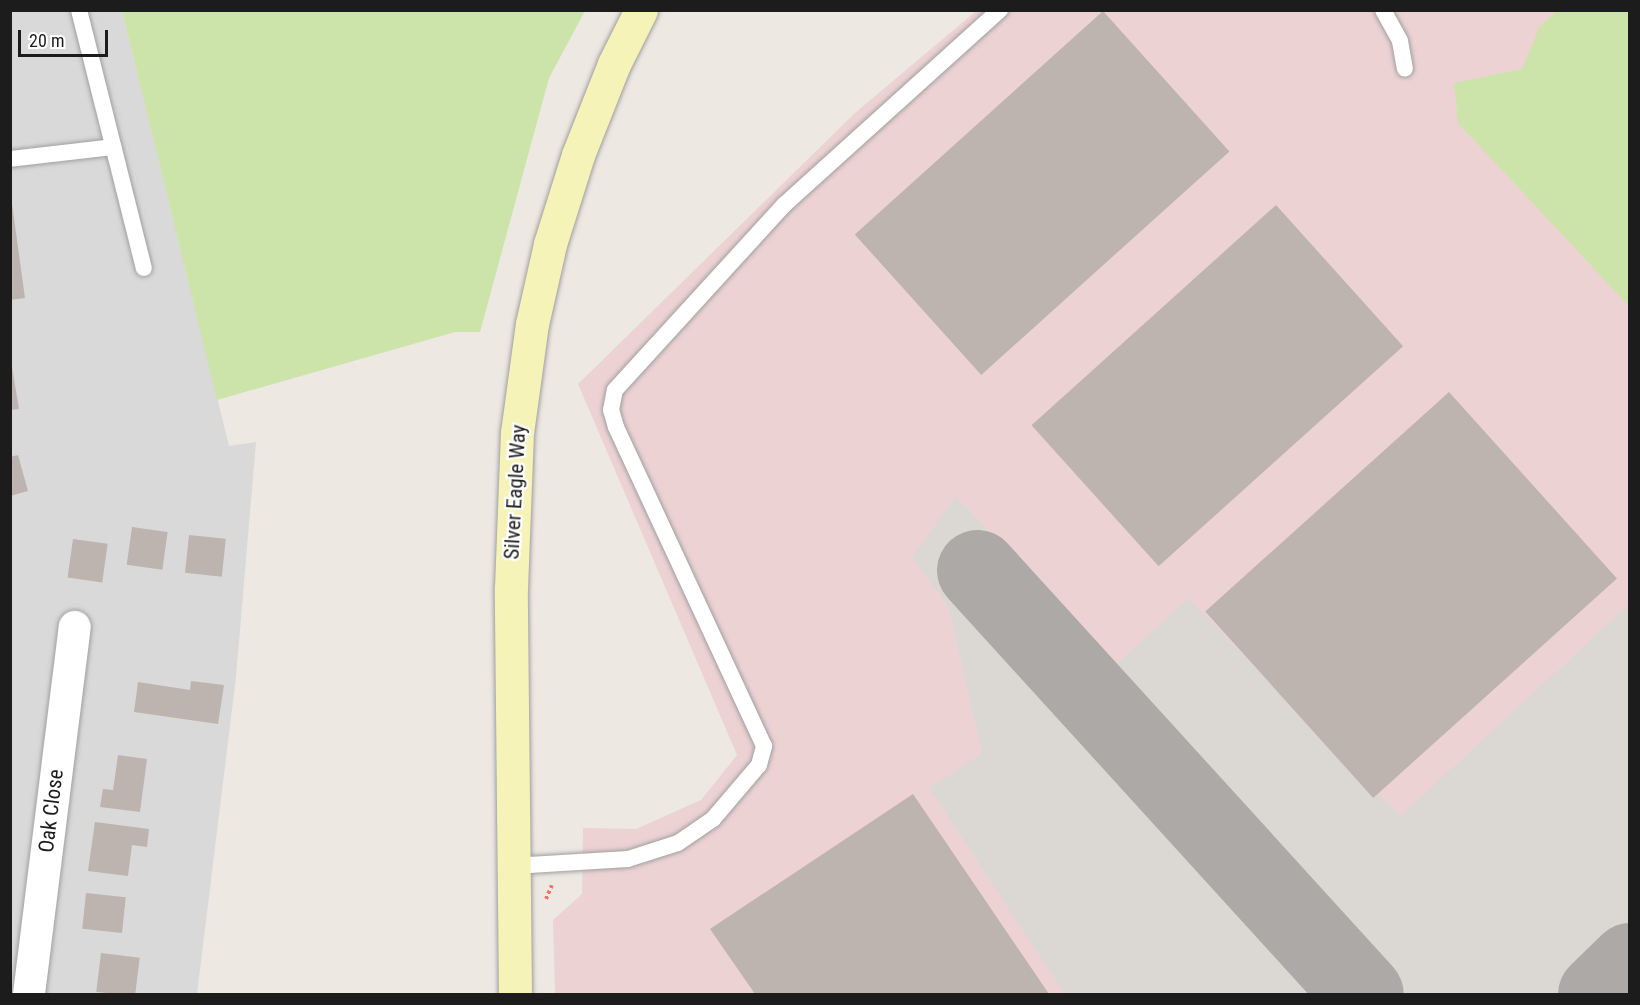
<!DOCTYPE html>
<style>
body{margin:0}
#map{position:relative;width:1640px;height:1005px;overflow:hidden;background:#ede8e2;font-family:"Roboto Condensed",sans-serif}
div>[style]{position:absolute}
[style*='--x']{left:calc(var(--x)*1px);top:calc(var(--y)*1px);width:calc(var(--w)*1px);rotate:calc(var(--a)*1deg)}
.residential>*{inset:0;background:#dad9d9}
.commercial>*{inset:0;background:#edd2d3}
.airport>*{inset:0;background:#dbd8d4}
.grass>*{inset:0;background:#cce4aa}
.taxiway>*{height:81px;margin:-40.5px;padding:0 40.5px;transform-origin:40.5px;border-radius:40.5px;background:#aca9a6}
.building>*{inset:0;background:#bdb4af;transform-origin:0 0}
.path>*{height:4px;margin-top:-2px;transform-origin:0;background:repeating-linear-gradient(90deg,#f0726f 0 3px,transparent 0 6px)}
.roads{filter:drop-shadow(0 0 2px #a0a0a0) drop-shadow(0 0 2px #a0a0a0)}
.lane>*{height:16px;margin:-8px;padding:0 8px;transform-origin:8px;border-radius:8px;background:#fff}
.street>*{height:32px;margin:-16px;padding:0 16px;transform-origin:16px;border-radius:16px;background:#fff}
.secondary>*{height:33px;margin:-16.5px;padding:0 16.5px;transform-origin:16.5px;border-radius:16.5px;background:#f5f3b8}
span{translate:-50% -50%;white-space:nowrap;text-align:center;line-height:1.15;-webkit-text-stroke:4.5px #fff;paint-order:stroke}
.street-label{font-size:21px;color:#1c1c1c}
.frame{position:absolute;inset:0;border:12px solid #1c1c1c;pointer-events:none}
.scale{position:absolute;left:18px;top:30px;width:90px;height:27px;box-sizing:border-box;border:3px solid #1c1c1c;border-top:0;padding-left:8px;font-size:18px;line-height:21px;white-space:nowrap;color:#1c1c1c;-webkit-text-stroke:4px #fff;paint-order:stroke}
</style>
<div id="map">
<div class="residential">
<i style="clip-path:polygon(10px 11px,122px 11px,229px 446px,256px 442px,236px 677px,197px 994px,11px 994px)"></i>
</div>
<div class="commercial">
<i style="clip-path:polygon(976px 11px,1629px 11px,1629px 994px,555px 994px,553px 920px,582px 894px,583px 828px,636px 829px,701px 800px,737px 755px,578px 384px,855px 113px)"></i>
</div>
<div class="airport">
<i style="clip-path:polygon(956px 496px,1114px 666px,1188px 598px,1400px 816px,1629px 604px,1629px 994px,1065px 994px,929px 788px,982px 753px,949px 608px,912px 557px)"></i>
</div>
<div class="grass">
<i style="clip-path:polygon(1558px 10px,1629px 11px,1629px 306px,1458px 123px,1454px 83px,1522px 69px,1540px 26px)"></i>
<i style="clip-path:polygon(122px 11px,585px 11px,549px 78px,480px 332px,455px 332px,217px 400px)"></i>
</div>
<div class="taxiway">
<i style="--x:977;--y:570;--w:573;--a:47.69"></i>
<i style="--x:1598;--y:994;--w:45;--a:-44.1"></i>
</div>
<div class="building">
<i style="left:1103px;top:11px;width:189px;height:334px;rotate:48deg"></i>
<i style="clip-path:polygon(10px 189px,25px 298px,10px 300px)"></i>
<i style="left:1276px;top:205px;width:190px;height:329px;rotate:48deg"></i>
<i style="clip-path:polygon(10px 355px,19px 409px,10px 410px)"></i>
<i style="left:1449px;top:392px;width:251px;height:328px;rotate:48deg"></i>
<i style="clip-path:polygon(18px 455px,28px 491px,10px 496px,10px 457px)"></i>
<i style="left:132px;top:527px;width:36px;height:38px;rotate:8deg"></i>
<i style="left:189px;top:535px;width:37px;height:38px;rotate:6deg"></i>
<i style="left:73px;top:539px;width:35px;height:39px;rotate:8deg"></i>
<i style="clip-path:polygon(191px 681px,224px 685px,218px 724px,134px 712px,138px 682px,190px 690px)"></i>
<i style="clip-path:polygon(118px 755px,147px 759px,140px 812px,100px 807px,103px 789px,113px 790px)"></i>
<i style="clip-path:polygon(913px 794px,1049px 994px,755px 994px,710px 929px)"></i>
<i style="clip-path:polygon(95px 822px,149px 829px,147px 847px,132px 845px,128px 876px,88px 871px)"></i>
<i style="left:86px;top:893px;width:40px;height:36px;rotate:6deg"></i>
<i style="left:101px;top:953px;width:39px;height:39px;rotate:7deg"></i>
</div>
<div class="path">
<i style="--x:546;--y:899;--w:15;--a:-67"></i>
</div>
<div class="roads">
<div class="lane">
<i style="--x:79;--y:10;--w:266;--a:75.9"></i>
<i style="--x:1383;--y:10;--w:35;--a:61"></i>
<i style="--x:1400;--y:41;--w:28;--a:80"></i>
<i style="--x:10;--y:159;--w:104;--a:-6.6"></i>
<i style="--x:513;--y:866;--w:115;--a:-3.5"></i>
<i style="--x:628;--y:859;--w:52;--a:-17.7"></i>
<i style="--x:678;--y:843;--w:42;--a:-34.4"></i>
<i style="--x:713;--y:819;--w:71;--a:-49.6"></i>
<i style="--x:759;--y:765;--w:20;--a:-75"></i>
<i style="--x:764;--y:746;--w:352;--a:-114.9"></i>
<i style="--x:616;--y:427;--w:18;--a:-106"></i>
<i style="--x:611;--y:410;--w:20;--a:-79"></i>
<i style="--x:615;--y:390;--w:252;--a:-47.6"></i>
<i style="--x:785;--y:204;--w:290;--a:-42.1"></i>
</div>
<div class="street">
<i style="--x:29;--y:994;--w:370;--a:-82.9"></i>
</div>
<div class="secondary">
<i style="--x:515;--y:994;--w:406;--a:-90.6"></i>
<i style="--x:511;--y:588;--w:155;--a:-87.8"></i>
<i style="--x:517;--y:433;--w:110;--a:-82.2"></i>
<i style="--x:532;--y:324;--w:82;--a:-77.3"></i>
<i style="--x:550;--y:244;--w:93;--a:-72.5"></i>
<i style="--x:578;--y:155;--w:98;--a:-68.4"></i>
<i style="--x:614;--y:64;--w:60;--a:-63.4"></i>
</div>
</div>
<div class="street-label">
<span style="left:515px;top:492px;rotate:-87deg">Silver Eagle Way</span>
<span style="left:51px;top:811px;rotate:-83deg">Oak Close</span>
</div>
<div class="frame"></div>
<div class="scale">20 m</div>
</div>
